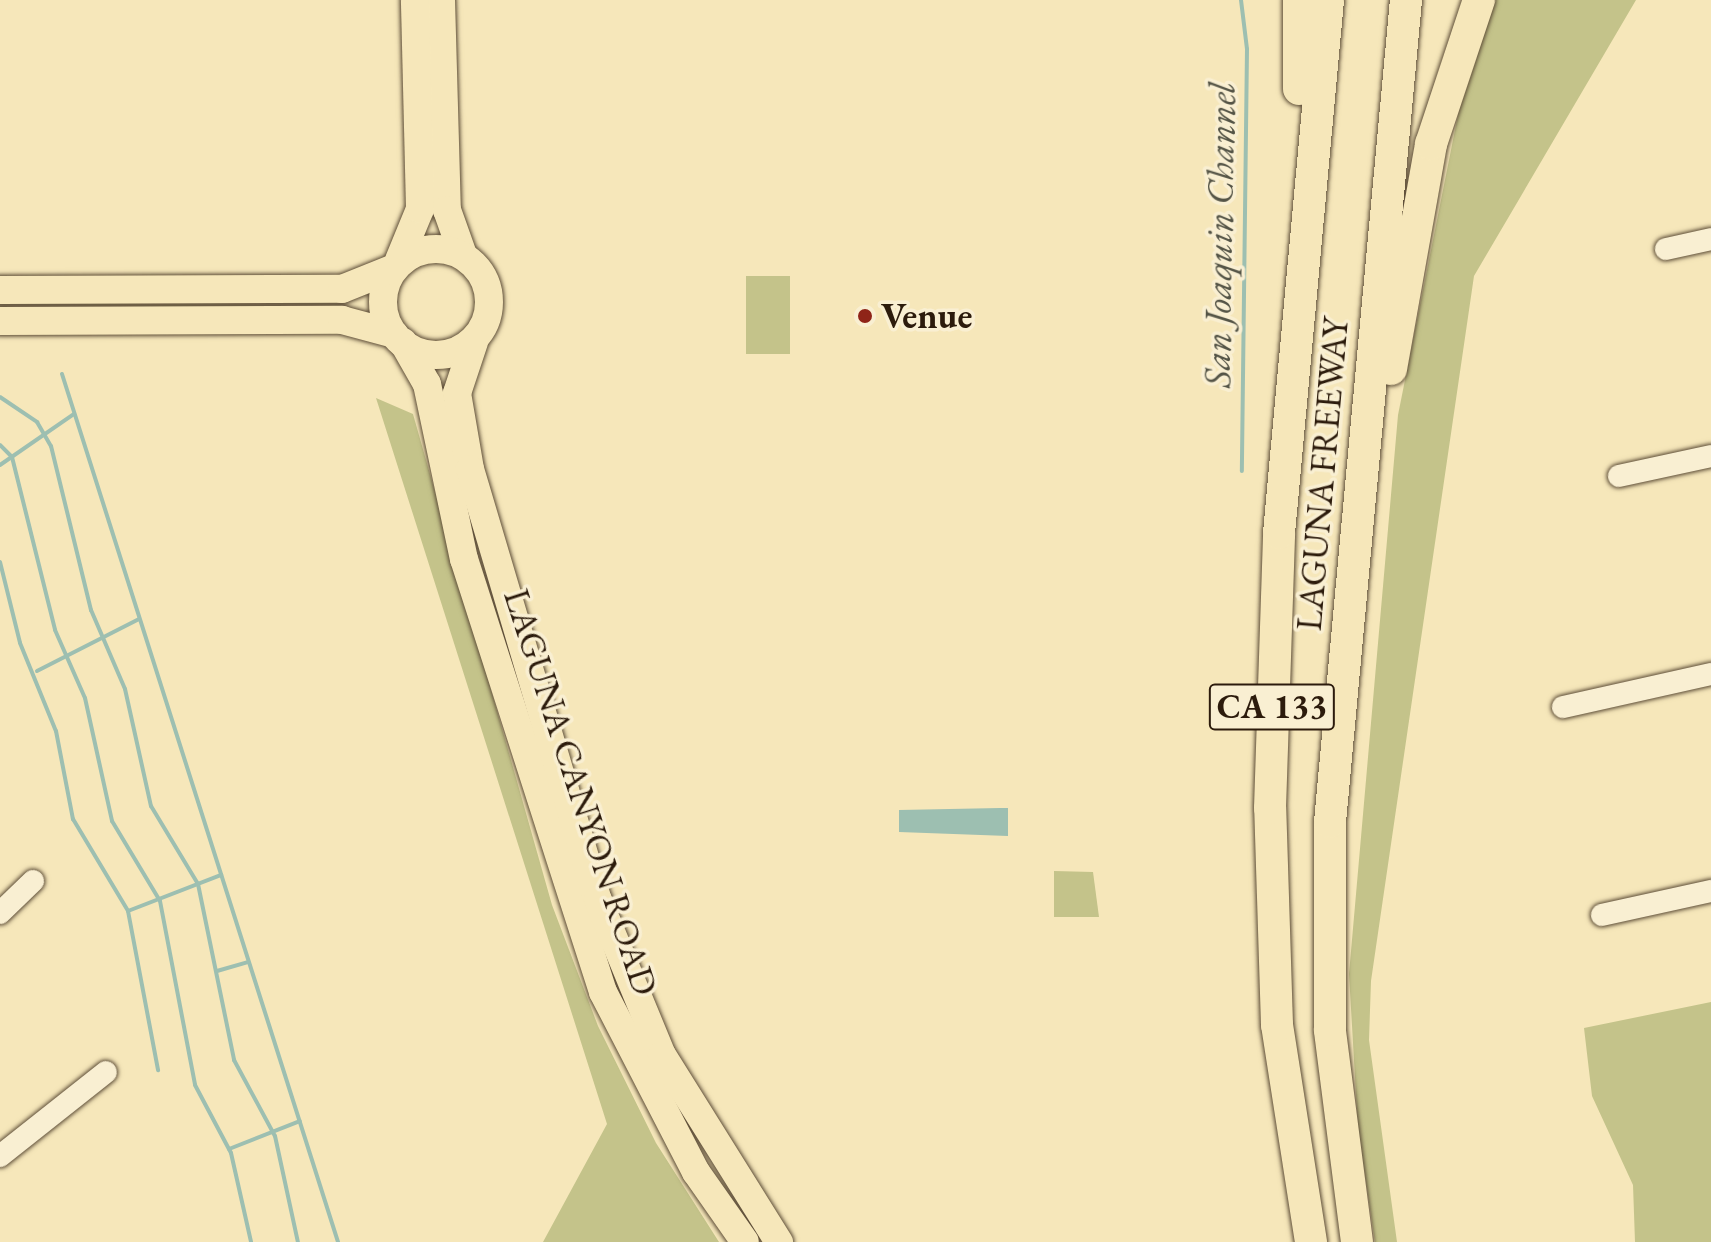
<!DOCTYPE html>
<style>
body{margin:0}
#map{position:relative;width:1711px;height:1242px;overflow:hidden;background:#f6e7ba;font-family:"EB Garamond",serif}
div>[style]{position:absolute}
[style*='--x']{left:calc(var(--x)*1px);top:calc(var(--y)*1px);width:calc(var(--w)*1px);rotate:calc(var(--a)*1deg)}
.green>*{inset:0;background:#c4c38a;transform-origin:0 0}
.water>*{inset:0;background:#9dbfb1}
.stream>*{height:4px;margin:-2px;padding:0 2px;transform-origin:2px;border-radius:2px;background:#9dbfb1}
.roads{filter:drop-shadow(0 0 2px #5e4e38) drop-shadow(0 0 2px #5e4e38)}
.minor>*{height:22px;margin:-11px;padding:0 11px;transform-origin:11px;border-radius:11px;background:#f9efd2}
.major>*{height:28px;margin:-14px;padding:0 14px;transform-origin:14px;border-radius:14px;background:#f6e7ba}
.major>.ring{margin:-14px;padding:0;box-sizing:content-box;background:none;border:28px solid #f6e7ba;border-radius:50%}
.highway>*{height:32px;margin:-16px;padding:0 16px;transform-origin:16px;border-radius:16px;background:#f6e7ba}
.dots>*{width:22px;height:22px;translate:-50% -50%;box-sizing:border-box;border:4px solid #f9efd2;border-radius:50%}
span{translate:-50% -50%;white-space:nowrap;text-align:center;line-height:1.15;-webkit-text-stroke:7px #f9efd2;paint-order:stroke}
.shield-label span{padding:2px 6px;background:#f9efd2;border:2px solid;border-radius:6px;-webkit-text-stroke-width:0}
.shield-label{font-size:34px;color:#2c1b0c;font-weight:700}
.poi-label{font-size:36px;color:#2c1b0c;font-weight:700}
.left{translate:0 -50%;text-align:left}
.street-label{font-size:36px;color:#2c1b0c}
.water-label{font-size:38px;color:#545446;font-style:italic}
</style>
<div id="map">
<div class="green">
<i style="clip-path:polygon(1495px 0,1636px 0,1474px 276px,1371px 981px,1369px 1040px,1397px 1242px,1375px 1242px,1358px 1129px,1349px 974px,1398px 415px,1461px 100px)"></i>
<i style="left:746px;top:276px;width:44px;height:78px"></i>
<i style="clip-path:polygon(376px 398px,413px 414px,552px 905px,598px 1026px,656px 1143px,719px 1242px,543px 1242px,607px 1124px)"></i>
<i style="clip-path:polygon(1054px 871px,1093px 872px,1099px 917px,1054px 917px)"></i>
<i style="clip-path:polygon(1711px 1002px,1711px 1242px,1635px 1242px,1633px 1185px,1592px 1096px,1584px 1028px)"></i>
</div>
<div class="water">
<i style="clip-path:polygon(1000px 808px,1008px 808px,1008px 836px,899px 832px,899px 810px)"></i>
</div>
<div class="stream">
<i style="--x:1241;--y:0;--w:49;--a:83"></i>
<i style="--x:1247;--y:49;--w:422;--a:90.7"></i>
<i style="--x:62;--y:374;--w:911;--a:72.36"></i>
<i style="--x:0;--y:397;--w:45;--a:34"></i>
<i style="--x:37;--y:422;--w:28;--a:60"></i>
<i style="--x:51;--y:446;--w:169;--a:76.3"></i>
<i style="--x:91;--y:610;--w:86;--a:66.7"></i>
<i style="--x:125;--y:689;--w:120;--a:77.5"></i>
<i style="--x:151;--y:806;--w:91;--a:58.9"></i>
<i style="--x:198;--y:884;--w:180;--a:78.4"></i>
<i style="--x:234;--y:1060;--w:86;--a:61.7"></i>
<i style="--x:275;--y:1136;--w:108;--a:77.8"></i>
<i style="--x:0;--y:445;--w:17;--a:45"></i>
<i style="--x:12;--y:457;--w:178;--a:76"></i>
<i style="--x:55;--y:630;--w:74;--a:66.2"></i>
<i style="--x:85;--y:698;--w:126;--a:77.6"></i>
<i style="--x:112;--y:821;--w:93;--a:59"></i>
<i style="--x:160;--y:901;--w:187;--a:79.2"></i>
<i style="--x:195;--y:1085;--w:77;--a:62.1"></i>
<i style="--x:231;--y:1153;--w:91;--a:77.3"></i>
<i style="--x:0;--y:465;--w:90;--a:-34.6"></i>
<i style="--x:0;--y:562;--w:83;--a:76.1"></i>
<i style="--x:20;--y:643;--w:95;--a:67.8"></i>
<i style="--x:56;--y:731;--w:90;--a:79.1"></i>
<i style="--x:73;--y:819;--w:107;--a:59.1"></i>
<i style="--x:128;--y:911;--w:162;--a:79.3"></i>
<i style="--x:37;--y:671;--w:114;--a:-27"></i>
<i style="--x:128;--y:911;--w:100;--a:-21.2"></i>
<i style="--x:217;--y:971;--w:32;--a:-16"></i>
<i style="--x:229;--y:1149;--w:76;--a:-21.5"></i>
</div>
<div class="roads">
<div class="minor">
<i style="--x:1666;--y:249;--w:46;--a:-12.5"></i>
<i style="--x:1619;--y:476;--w:94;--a:-12.3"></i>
<i style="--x:1563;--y:707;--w:152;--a:-12.6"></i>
<i style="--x:0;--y:913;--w:46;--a:-44.1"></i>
<i style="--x:1602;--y:915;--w:112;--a:-12.4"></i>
<i style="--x:0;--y:1156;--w:135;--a:-38.4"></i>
</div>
<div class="major">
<i style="--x:441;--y:0;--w:210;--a:88.4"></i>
<i style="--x:447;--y:210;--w:48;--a:70.4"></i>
<i class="ring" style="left:383px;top:249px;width:78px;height:78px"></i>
<i style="--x:399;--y:260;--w:55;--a:-67.6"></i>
<i style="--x:420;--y:209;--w:209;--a:-91.4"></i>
<i style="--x:0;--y:290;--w:342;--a:-0.2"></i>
<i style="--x:342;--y:289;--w:51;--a:-22"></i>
<i style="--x:0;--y:321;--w:342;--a:-0.2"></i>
<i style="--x:342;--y:320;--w:54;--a:15.1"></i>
<i style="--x:403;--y:342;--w:48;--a:60.3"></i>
<i style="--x:427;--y:384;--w:179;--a:78.1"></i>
<i style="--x:464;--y:559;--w:455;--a:72.2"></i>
<i style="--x:603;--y:992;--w:203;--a:62.7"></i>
<i style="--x:696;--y:1172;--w:85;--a:55"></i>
<i style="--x:474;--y:342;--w:54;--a:108.4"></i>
<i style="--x:457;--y:393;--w:77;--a:80.3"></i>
<i style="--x:470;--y:469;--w:450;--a:73.5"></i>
<i style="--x:598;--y:900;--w:168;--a:67.6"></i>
<i style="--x:662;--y:1055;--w:221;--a:58"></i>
</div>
<div class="highway">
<i style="--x:1299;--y:89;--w:89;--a:-90"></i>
<i style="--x:1391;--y:369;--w:229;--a:-79.9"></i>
<i style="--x:1431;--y:144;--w:152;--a:-71.6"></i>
<i style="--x:1311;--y:1242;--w:220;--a:-98.9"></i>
<i style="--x:1277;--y:1025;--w:217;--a:-91.8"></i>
<i style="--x:1270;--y:808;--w:275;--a:-88.1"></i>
<i style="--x:1279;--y:533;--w:535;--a:-84.75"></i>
<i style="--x:1357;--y:1242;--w:214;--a:-97.3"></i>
<i style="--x:1330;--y:1030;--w:208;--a:-90"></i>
<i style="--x:1330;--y:822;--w:826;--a:-84.72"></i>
</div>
</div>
<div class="dots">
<i style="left:865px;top:316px;background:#8f2418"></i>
</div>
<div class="shield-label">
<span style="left:1272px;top:707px">CA 133</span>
</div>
<div class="poi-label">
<span class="left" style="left:881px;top:316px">Venue</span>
</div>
<div class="street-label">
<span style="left:1322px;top:474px;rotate:-85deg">LAGUNA FREEWAY</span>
<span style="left:581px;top:792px;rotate:72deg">LAGUNA CANYON ROAD</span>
</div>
<div class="water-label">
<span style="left:1219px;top:235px;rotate:-89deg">San Joaquin Channel</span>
</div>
</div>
